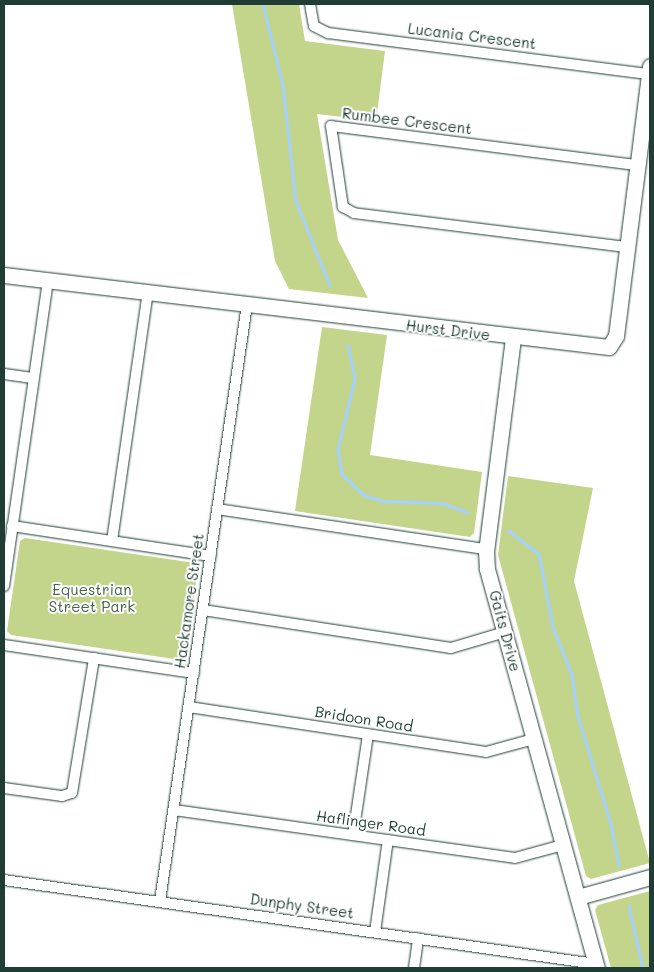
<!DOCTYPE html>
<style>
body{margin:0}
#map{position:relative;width:654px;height:972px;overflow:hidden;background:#fff;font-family:Mali,sans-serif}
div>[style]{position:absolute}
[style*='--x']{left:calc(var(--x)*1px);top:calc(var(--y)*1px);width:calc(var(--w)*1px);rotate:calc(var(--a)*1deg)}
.green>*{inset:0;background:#c2d58a}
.stream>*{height:2.5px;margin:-1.25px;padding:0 1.25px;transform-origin:1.25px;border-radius:1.25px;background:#a4d1fe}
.roads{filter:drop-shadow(0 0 1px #1f3d34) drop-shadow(0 0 1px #1f3d34)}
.street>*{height:10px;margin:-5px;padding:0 5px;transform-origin:5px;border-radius:5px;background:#fff}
.secondary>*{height:15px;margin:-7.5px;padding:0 7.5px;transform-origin:7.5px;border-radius:7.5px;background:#fff}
span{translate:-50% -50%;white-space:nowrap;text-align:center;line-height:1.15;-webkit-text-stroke:4px #fff;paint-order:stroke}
.street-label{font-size:15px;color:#1f3d34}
.park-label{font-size:15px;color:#48634a}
.frame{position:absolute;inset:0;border:5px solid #1f3d34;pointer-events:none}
</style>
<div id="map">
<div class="green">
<i style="clip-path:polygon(232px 4px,299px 4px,305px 41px,385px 51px,376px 121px,317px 114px,338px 240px,368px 298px,289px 289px,275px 261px)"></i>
<i style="clip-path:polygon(322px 327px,387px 335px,370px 455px,482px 472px,474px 533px,470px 537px,295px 511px)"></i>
<i style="clip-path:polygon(508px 476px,593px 488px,574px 581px,650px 863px,591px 879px,586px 876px,498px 555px)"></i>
<i style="clip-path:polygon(25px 538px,195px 563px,198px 568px,185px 657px,181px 660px,11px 635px,7px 631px,20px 541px)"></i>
<i style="clip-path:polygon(650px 891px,650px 968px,611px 968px,595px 910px,598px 905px)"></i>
</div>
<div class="stream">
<i style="--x:263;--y:4;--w:83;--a:76.1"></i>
<i style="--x:283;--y:85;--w:117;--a:83.6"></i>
<i style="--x:296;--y:201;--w:91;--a:68"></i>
<i style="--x:348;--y:345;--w:35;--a:78"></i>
<i style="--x:355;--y:379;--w:73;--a:103.5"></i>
<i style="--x:338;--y:450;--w:24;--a:81"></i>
<i style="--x:342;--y:474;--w:30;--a:44"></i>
<i style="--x:364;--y:495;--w:21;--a:17"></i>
<i style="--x:384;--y:501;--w:59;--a:1.9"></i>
<i style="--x:443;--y:503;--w:26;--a:21"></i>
<i style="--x:508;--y:530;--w:39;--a:38"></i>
<i style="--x:539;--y:554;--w:74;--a:79.1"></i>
<i style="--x:553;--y:627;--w:52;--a:68.4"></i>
<i style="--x:572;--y:675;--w:41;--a:81.7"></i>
<i style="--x:578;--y:716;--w:113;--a:73"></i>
<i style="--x:611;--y:824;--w:42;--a:79"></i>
<i style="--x:629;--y:906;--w:64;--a:77.3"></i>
</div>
<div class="roads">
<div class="street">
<i style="--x:310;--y:4;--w:22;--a:80"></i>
<i style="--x:314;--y:26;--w:16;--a:27"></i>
<i style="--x:328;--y:33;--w:324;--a:7.3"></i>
<i style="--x:626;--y:247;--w:274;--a:-172.9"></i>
<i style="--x:354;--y:213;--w:13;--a:-151"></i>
<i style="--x:343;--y:207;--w:82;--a:-98.4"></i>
<i style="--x:331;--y:126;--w:308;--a:7.3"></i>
<i style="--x:4;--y:374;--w:29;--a:8"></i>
<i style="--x:217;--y:509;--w:272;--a:8.5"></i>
<i style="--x:12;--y:526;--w:201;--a:8.6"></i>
<i style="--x:112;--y:541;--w:252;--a:-81.8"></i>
<i style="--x:4;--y:586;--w:309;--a:-81.8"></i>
<i style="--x:203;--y:610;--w:251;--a:8.7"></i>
<i style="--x:451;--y:648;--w:56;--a:-16.5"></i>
<i style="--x:4;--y:645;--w:192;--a:8.4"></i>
<i style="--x:189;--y:707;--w:300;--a:8.6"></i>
<i style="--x:486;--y:752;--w:50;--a:-15.2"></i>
<i style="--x:4;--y:788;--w:59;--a:7.9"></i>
<i style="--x:62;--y:796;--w:10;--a:-17"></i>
<i style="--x:72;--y:793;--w:137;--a:-80.7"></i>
<i style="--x:174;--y:810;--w:344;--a:8"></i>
<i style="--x:515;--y:858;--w:50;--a:-15.2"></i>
<i style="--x:353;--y:835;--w:101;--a:-81.5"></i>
<i style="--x:4;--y:880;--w:598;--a:8.08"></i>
<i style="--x:160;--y:901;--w:602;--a:-81.7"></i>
<i style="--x:375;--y:932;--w:93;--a:-82"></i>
<i style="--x:414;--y:968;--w:30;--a:-82"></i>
</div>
<div class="secondary">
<i style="--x:4;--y:275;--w:609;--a:6.79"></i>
<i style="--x:609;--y:347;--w:13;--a:-58"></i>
<i style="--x:616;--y:336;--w:272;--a:-82.8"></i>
<i style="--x:513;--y:338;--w:215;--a:97.2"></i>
<i style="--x:486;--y:551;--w:18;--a:87"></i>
<i style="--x:487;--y:569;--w:414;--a:74.6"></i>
<i style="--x:578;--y:897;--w:75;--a:-15.5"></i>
</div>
</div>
<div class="street-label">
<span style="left:472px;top:36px;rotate:7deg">Lucania Crescent</span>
<span style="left:407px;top:121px;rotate:7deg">Rumbee Crescent</span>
<span style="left:448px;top:330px;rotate:7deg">Hurst Drive</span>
<span style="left:189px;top:601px;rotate:-82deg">Hackamore Street</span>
<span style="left:505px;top:631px;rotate:75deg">Gaits Drive</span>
<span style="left:364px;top:719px;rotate:9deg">Bridoon Road</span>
<span style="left:371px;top:823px;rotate:8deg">Haflinger Road</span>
<span style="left:302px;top:906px;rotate:8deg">Dunphy Street</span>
</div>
<div class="park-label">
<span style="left:92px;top:598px">Equestrian<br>Street Park</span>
</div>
<div class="frame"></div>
</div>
